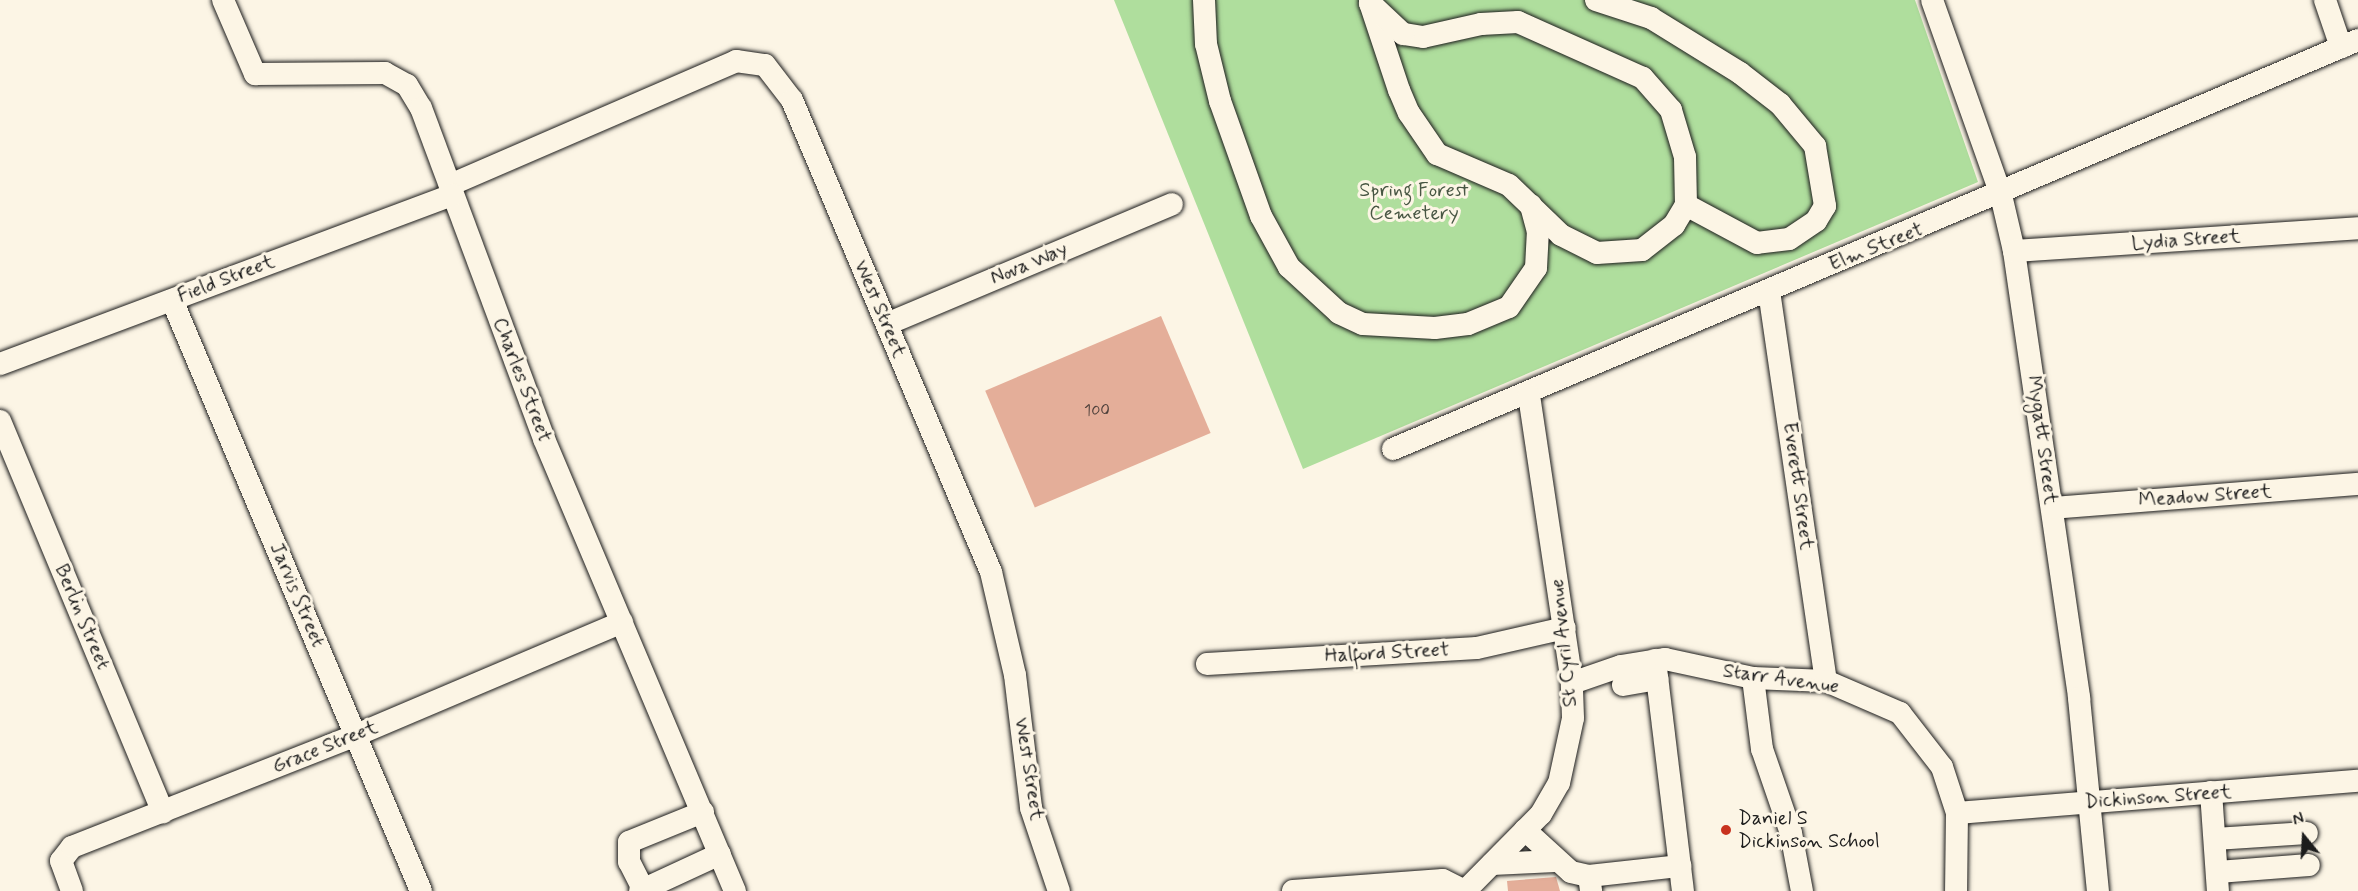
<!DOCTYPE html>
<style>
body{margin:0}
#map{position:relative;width:2358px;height:891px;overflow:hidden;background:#fcf5e5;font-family:Mynerve,sans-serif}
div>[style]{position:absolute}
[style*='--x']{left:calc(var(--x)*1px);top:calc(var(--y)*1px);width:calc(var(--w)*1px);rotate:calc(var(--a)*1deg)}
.green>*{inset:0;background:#afde9d}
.building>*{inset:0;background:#e4ae99;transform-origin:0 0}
.roads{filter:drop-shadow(0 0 2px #1c1c1c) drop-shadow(0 0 2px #1c1c1c)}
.minor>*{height:22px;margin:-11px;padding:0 11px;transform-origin:11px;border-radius:11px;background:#fcf5e5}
.dots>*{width:16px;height:16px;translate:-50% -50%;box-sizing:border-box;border:3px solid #fcf5e5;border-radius:50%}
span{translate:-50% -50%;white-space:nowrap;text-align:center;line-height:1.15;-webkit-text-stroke:6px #fcf5e5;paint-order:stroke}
.number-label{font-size:16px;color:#4e403b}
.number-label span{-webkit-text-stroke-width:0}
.park-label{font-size:20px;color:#485643}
.street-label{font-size:20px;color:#1c1c1c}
.poi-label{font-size:20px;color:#1c1c1c}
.left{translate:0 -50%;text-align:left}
.north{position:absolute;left:2274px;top:807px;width:60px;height:60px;-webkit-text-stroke:4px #fcf5e5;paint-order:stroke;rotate:342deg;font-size:16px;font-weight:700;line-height:24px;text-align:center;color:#1c1c1c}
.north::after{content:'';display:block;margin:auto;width:21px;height:27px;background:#1c1c1c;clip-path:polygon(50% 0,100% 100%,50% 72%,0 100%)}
</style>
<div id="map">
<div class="green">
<i style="clip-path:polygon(1114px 0,1915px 0,1978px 182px,1303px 469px)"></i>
</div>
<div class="building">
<i style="left:1161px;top:316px;width:127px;height:191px;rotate:67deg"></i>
<i style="clip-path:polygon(1556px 877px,1560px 891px,1508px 891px,1507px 881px)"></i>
</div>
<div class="roads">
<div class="minor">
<i style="--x:223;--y:0;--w:81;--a:66.6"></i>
<i style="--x:255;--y:74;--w:130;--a:-0.4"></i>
<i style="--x:385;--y:73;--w:25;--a:29"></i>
<i style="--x:407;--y:85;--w:27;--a:59"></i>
<i style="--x:421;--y:108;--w:353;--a:69.6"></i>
<i style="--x:544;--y:439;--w:491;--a:67.1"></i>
<i style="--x:1204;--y:0;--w:44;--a:87.4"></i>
<i style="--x:1206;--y:44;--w:59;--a:76.2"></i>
<i style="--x:1220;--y:101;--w:122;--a:70.4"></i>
<i style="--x:1261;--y:216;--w:58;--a:61.2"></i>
<i style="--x:1289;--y:267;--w:68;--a:42.6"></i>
<i style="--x:1339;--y:313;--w:26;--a:25"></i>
<i style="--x:1363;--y:324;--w:72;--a:3.2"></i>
<i style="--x:1435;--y:328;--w:33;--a:-7"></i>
<i style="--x:1468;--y:324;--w:44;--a:-22.5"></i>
<i style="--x:1509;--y:307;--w:47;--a:-55.3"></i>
<i style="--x:1536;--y:268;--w:36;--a:-87"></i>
<i style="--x:1538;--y:232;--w:28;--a:-105"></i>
<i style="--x:1370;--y:0;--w:3;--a:90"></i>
<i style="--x:1370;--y:3;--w:92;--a:71.6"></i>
<i style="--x:1399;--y:90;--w:25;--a:67"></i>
<i style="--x:1409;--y:113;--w:50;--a:55.7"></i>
<i style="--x:1437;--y:154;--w:78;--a:23.3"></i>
<i style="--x:1509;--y:185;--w:72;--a:43.9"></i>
<i style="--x:1561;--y:235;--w:40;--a:26.6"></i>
<i style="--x:1597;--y:253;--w:45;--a:-3.8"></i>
<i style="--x:1642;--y:250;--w:41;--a:-38"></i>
<i style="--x:1674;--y:225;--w:23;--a:-59"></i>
<i style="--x:1686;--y:205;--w:48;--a:-91.2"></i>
<i style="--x:1685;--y:157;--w:49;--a:-106.6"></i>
<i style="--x:1671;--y:110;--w:43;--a:-131.2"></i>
<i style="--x:1643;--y:78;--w:137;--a:-155.9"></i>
<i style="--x:1518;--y:22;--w:37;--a:177"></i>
<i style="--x:1481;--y:24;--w:59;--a:167.4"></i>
<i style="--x:1423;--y:37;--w:20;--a:-171"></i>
<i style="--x:1403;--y:34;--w:45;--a:-136.8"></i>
<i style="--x:1596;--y:0;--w:58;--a:18.1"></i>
<i style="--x:1651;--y:18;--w:105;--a:31.7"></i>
<i style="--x:1740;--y:73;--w:51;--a:37.8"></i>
<i style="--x:1780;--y:104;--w:55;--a:50.2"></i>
<i style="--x:1815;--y:146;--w:61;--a:80.5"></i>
<i style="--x:1825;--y:206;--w:17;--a:121"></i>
<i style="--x:1816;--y:221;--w:32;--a:146"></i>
<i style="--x:1789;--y:239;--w:32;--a:173"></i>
<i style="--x:1757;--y:243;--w:81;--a:-151.8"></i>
<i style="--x:1932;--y:0;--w:207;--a:70.5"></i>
<i style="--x:2001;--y:195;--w:57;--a:76.9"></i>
<i style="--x:2014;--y:251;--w:452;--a:81.7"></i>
<i style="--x:2079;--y:698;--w:194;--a:84.4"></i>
<i style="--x:2325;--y:0;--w:50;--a:71.2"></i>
<i style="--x:450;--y:185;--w:312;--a:-23.4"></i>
<i style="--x:736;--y:61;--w:29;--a:8"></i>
<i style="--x:765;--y:65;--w:44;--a:52.4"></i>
<i style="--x:792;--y:100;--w:512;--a:67.14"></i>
<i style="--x:991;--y:572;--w:106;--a:76.9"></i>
<i style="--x:1015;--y:675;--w:134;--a:83.1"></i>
<i style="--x:1031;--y:808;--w:88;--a:71.4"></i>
<i style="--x:2014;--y:251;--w:345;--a:-3.8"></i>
<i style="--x:1769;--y:291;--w:394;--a:81.7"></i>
<i style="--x:172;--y:300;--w:641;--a:67.15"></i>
<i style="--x:887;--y:324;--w:309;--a:-22.8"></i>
<i style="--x:0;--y:364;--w:483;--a:-20.5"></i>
<i style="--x:0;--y:421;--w:424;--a:67.4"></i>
<i style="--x:1393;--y:449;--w:1048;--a:-22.97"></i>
<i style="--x:2052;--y:508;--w:307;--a:-4.5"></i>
<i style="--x:1655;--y:660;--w:233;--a:83.1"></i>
<i style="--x:1207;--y:664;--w:270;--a:-3.4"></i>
<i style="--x:1477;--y:648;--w:90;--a:-12.8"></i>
<i style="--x:1753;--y:678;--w:72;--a:82.8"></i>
<i style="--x:1762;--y:749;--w:89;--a:71"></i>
<i style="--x:1791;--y:833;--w:59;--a:79.3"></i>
<i style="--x:1572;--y:683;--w:52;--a:-19.1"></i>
<i style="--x:1621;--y:666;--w:45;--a:-9"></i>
<i style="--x:1665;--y:659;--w:90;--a:12.2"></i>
<i style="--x:1753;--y:678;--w:73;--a:2.4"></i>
<i style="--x:1826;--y:681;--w:81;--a:23.4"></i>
<i style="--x:1900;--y:713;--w:68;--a:52.1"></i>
<i style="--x:1942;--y:767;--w:48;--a:71.9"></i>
<i style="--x:1957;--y:813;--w:78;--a:90.7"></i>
<i style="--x:1623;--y:685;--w:35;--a:-10"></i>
<i style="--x:2211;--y:792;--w:99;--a:86"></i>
<i style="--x:1957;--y:813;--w:402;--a:-4.6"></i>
<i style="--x:1525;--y:830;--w:62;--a:42.4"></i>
<i style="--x:1571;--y:872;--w:18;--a:13"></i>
<i style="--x:1589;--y:876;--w:15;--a:82"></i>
<i style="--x:2215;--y:839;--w:92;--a:-3.7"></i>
<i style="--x:1492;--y:864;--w:63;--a:-2.7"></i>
<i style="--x:2218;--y:872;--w:91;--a:-4.4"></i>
<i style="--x:1589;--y:876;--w:92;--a:-6.3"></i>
<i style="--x:642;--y:887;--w:28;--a:-117"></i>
<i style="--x:629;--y:862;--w:20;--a:-90"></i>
<i style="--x:629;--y:842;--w:80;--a:-22.1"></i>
<i style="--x:72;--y:891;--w:32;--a:-110"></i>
<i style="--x:61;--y:861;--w:18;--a:-52"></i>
<i style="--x:72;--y:847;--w:305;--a:-21.5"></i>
<i style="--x:356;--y:735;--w:289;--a:-23"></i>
<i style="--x:640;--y:891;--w:88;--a:-24.8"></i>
<i style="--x:1293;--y:891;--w:150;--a:-4.2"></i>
<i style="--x:1443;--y:880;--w:25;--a:27"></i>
<i style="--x:1465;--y:891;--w:108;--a:-45.4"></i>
<i style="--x:1541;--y:814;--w:36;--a:-60"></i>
<i style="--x:1559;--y:783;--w:66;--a:-77.8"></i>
<i style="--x:1573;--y:718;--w:35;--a:-92"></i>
<i style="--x:1572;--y:683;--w:291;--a:-98.5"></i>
</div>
</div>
<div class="dots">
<i style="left:1726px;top:830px;background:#c8321e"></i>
</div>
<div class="number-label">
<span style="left:1097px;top:411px">100</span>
</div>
<div class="park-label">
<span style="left:1414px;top:202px">Spring Forest<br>Cemetery</span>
</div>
<div class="street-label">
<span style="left:2186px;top:240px;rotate:-4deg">Lydia Street</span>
<span style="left:1876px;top:247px;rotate:-22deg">Elm Street</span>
<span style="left:1029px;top:264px;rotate:-23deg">Nova Way</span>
<span style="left:226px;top:279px;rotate:-21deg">Field Street</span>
<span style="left:880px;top:309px;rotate:67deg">West Street</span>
<span style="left:522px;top:380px;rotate:69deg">Charles Street</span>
<span style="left:2042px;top:440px;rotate:82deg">Mygatt Street</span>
<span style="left:1798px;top:486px;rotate:82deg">Everett Street</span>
<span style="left:2205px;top:496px;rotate:-4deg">Meadow Street</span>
<span style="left:297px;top:595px;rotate:67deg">Jarvis Street</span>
<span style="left:82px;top:617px;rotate:67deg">Berlin Street</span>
<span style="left:1564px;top:643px;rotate:-96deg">St Cyril Avenue</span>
<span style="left:1387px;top:653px;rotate:-3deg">Halford Street</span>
<span style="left:1781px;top:679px;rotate:8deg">Starr Avenue</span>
<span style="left:325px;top:747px;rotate:-22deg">Grace Street</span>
<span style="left:1029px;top:769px;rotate:81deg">West Street</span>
<span style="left:2158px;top:797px;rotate:-4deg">Dickinson Street</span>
</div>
<div class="poi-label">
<span class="left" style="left:1738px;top:830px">Daniel S<br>Dickinson School</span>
</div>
<div class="north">N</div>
</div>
